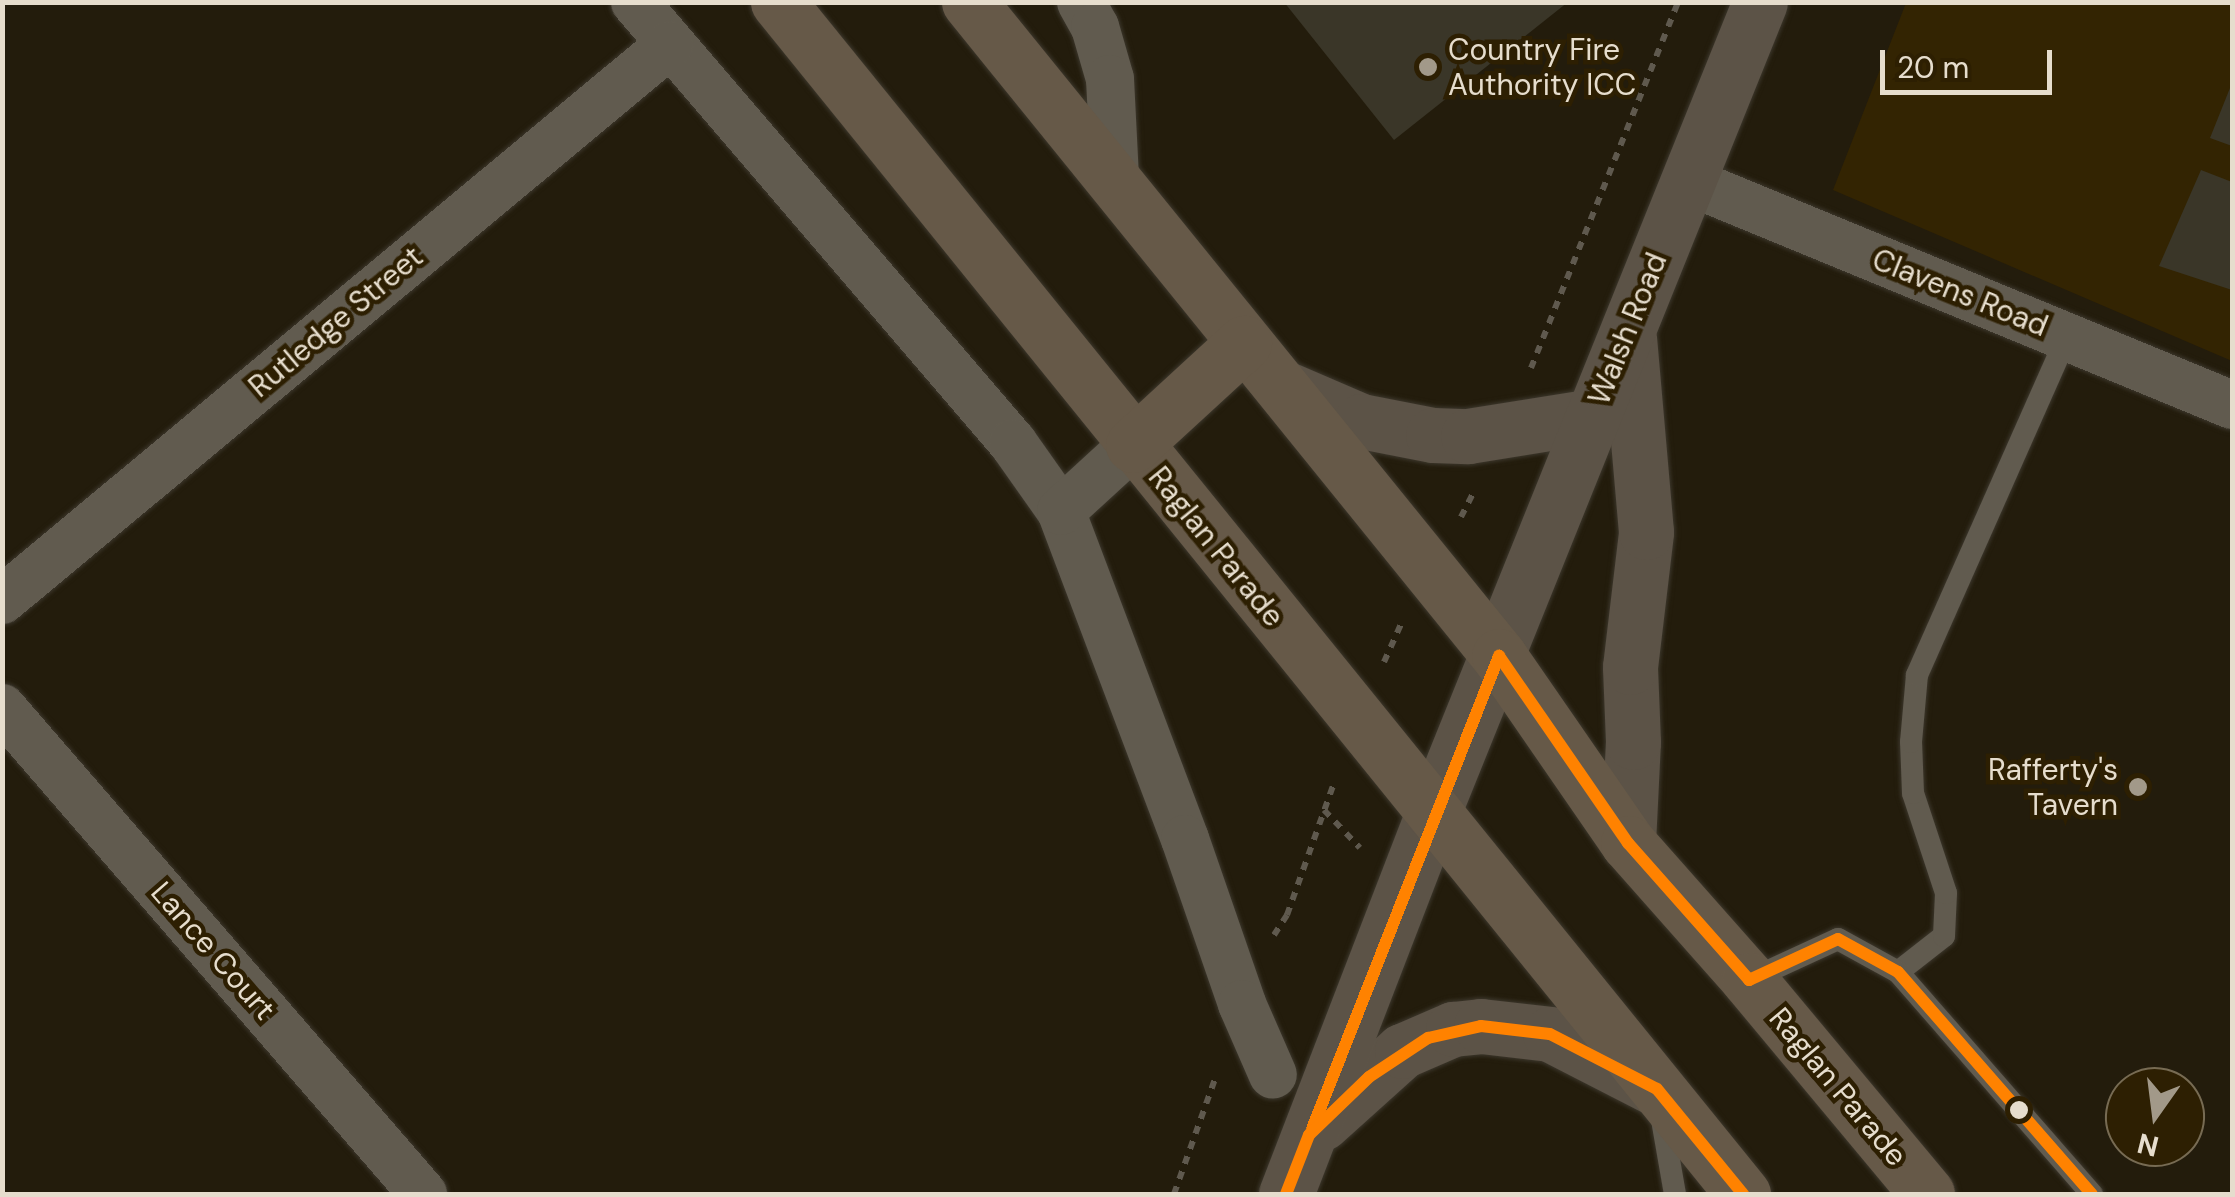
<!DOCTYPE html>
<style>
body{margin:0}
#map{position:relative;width:2235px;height:1197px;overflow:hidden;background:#231c0c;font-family:"DM Sans",sans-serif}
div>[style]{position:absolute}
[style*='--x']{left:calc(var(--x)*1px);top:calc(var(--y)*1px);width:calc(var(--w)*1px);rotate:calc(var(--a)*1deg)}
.built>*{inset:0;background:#332402}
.building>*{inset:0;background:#3a3628}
.path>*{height:6px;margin-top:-3px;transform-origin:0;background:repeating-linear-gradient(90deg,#5f594e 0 8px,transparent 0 16px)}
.roads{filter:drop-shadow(0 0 2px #3c372c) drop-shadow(0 0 2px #3c372c)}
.lane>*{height:22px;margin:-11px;padding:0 11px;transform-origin:11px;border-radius:11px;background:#615b4f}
.street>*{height:48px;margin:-24px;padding:0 24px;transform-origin:24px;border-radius:24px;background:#615b4f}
.secondary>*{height:55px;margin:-27.5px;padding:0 27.5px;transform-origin:27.5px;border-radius:27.5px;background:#5c5347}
.highway>*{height:55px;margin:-27.5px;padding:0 27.5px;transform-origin:27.5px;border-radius:27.5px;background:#665948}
.bus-1>*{height:12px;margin:-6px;padding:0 6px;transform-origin:6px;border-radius:6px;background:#ff8200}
.dots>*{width:28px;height:28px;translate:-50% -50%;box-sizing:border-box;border:5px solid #2d1f02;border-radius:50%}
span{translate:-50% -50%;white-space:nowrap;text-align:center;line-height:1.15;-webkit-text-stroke:9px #2d1f02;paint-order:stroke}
.poi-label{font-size:30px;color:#e6ddcd}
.left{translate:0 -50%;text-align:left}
.right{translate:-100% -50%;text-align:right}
.street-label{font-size:30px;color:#e6ddcd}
.frame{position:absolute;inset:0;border:5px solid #e6ddcd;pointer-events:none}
.north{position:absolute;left:2105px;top:1067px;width:100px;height:100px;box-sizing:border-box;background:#2d1f02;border:2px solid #776b53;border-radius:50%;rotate:194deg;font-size:28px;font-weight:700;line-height:40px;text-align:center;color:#e6ddcd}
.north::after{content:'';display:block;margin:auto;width:35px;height:45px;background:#a29989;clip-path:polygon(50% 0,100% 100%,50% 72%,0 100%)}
.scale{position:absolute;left:1880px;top:50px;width:172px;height:45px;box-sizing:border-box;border:5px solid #e6ddcd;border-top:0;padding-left:12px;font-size:30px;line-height:35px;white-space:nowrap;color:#e6ddcd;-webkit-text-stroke:8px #2d1f02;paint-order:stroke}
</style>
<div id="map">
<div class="built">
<i style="clip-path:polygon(1906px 3px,2232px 3px,2232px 361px,1833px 190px)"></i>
</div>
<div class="building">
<i style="clip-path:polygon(1284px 2px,1568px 2px,1394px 140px)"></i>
<i style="clip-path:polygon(2232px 83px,2232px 146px,2210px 138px)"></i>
<i style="clip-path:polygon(2201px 170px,2232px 182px,2232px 290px,2159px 266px)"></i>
</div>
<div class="path">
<i style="--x:1531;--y:368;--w:394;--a:-68.1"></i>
<i style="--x:1461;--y:517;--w:27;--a:-63"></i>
<i style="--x:1384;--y:662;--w:42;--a:-65.9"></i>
<i style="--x:1324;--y:810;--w:52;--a:46.5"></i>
<i style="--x:1274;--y:935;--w:24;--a:-57"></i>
<i style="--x:1287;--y:915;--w:143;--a:-70.4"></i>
<i style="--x:1174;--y:1194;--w:125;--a:-70.4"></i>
</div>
<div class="roads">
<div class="lane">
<i style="--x:1898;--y:972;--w:58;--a:-38"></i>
<i style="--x:1944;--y:936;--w:43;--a:-87.3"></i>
<i style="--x:1946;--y:893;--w:105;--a:-108.3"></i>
<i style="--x:1913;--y:793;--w:51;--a:-92.2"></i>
<i style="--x:1911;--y:742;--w:67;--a:-84.9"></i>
<i style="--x:1917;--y:675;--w:370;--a:-66.1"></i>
<i style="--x:1749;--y:980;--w:98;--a:-24.7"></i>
<i style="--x:1838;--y:939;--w:68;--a:28.8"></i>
<i style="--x:1898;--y:972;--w:295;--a:48.9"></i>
<i style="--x:1661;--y:1114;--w:81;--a:80.1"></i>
</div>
<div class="street">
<i style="--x:635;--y:2;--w:581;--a:49.4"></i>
<i style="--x:1013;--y:443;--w:83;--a:54.8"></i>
<i style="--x:1061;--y:511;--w:351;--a:69.3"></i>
<i style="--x:1185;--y:839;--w:175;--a:70.9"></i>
<i style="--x:1242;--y:1004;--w:77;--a:66.4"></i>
<i style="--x:1081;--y:2;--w:29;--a:61"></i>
<i style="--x:1095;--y:27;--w:54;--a:73.9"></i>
<i style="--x:1110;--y:79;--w:100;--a:87.1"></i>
<i style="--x:1688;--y:181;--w:588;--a:22.38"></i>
<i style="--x:1061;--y:511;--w:98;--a:-42.5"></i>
<i style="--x:2;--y:600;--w:868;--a:-39.76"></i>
<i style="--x:2;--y:708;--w:643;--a:49.1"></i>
</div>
<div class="secondary">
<i style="--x:1282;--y:387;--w:86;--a:23.3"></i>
<i style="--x:1361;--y:421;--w:73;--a:11"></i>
<i style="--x:1433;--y:435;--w:35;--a:2"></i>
<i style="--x:1468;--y:436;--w:127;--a:-9.1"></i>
<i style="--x:1628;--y:843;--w:101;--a:-87.2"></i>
<i style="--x:1633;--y:742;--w:75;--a:-92.3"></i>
<i style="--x:1630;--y:667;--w:136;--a:-83.2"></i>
<i style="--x:1646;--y:532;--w:194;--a:-95"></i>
<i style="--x:1322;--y:1123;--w:108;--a:-42"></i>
<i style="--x:1402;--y:1051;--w:56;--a:-23.3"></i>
<i style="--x:1453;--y:1029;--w:28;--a:-6"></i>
<i style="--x:1481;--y:1026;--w:69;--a:6.6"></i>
<i style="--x:1550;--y:1034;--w:120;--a:27.2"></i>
<i style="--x:1286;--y:1194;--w:408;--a:-68.9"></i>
<i style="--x:1433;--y:813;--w:874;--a:-68.04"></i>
</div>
<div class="highway">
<i style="--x:778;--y:2;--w:1534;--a:51.01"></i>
<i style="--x:969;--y:2;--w:842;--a:50.98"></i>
<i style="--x:1499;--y:656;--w:227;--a:55.4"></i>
<i style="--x:1628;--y:843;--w:183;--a:48.5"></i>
<i style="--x:1749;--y:980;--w:278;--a:50.2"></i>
<i style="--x:1133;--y:445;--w:151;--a:-42.6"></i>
</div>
</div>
<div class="bus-1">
<i style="--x:1499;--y:656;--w:227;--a:55.4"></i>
<i style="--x:1628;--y:843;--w:183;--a:48.5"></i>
<i style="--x:1749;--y:980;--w:98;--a:-24.7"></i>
<i style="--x:1838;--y:939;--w:68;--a:28.8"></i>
<i style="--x:1898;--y:972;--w:295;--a:48.9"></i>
<i style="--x:1312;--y:1129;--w:509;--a:-68.43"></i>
<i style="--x:1286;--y:1194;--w:63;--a:-68.7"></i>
<i style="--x:1309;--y:1135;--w:83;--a:-44"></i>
<i style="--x:1369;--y:1077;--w:71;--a:-33.5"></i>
<i style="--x:1428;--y:1038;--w:54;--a:-12.8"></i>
<i style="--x:1481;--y:1026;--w:69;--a:6.6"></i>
<i style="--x:1550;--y:1034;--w:120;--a:27.2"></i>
<i style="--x:1657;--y:1089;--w:136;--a:50.7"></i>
</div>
<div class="dots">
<i style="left:1428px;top:67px;background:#a29989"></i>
<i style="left:2138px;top:787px;background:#a29989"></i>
<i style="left:2019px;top:1110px;background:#e6ddcd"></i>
</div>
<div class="poi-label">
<span class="left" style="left:1448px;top:67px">Country Fire<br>Authority ICC</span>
<span class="right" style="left:2118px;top:787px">Rafferty's<br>Tavern</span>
</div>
<div class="street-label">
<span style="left:1960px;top:293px;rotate:22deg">Clavens Road</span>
<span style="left:336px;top:322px;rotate:-40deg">Rutledge Street</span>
<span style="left:1628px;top:329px;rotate:-68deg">Walsh Road</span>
<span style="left:1216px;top:547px;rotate:51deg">Raglan Parade</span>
<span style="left:213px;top:951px;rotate:49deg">Lance Court</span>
<span style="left:1838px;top:1087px;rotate:50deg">Raglan Parade</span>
</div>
<div class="frame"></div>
<div class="north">N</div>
<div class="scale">20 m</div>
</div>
